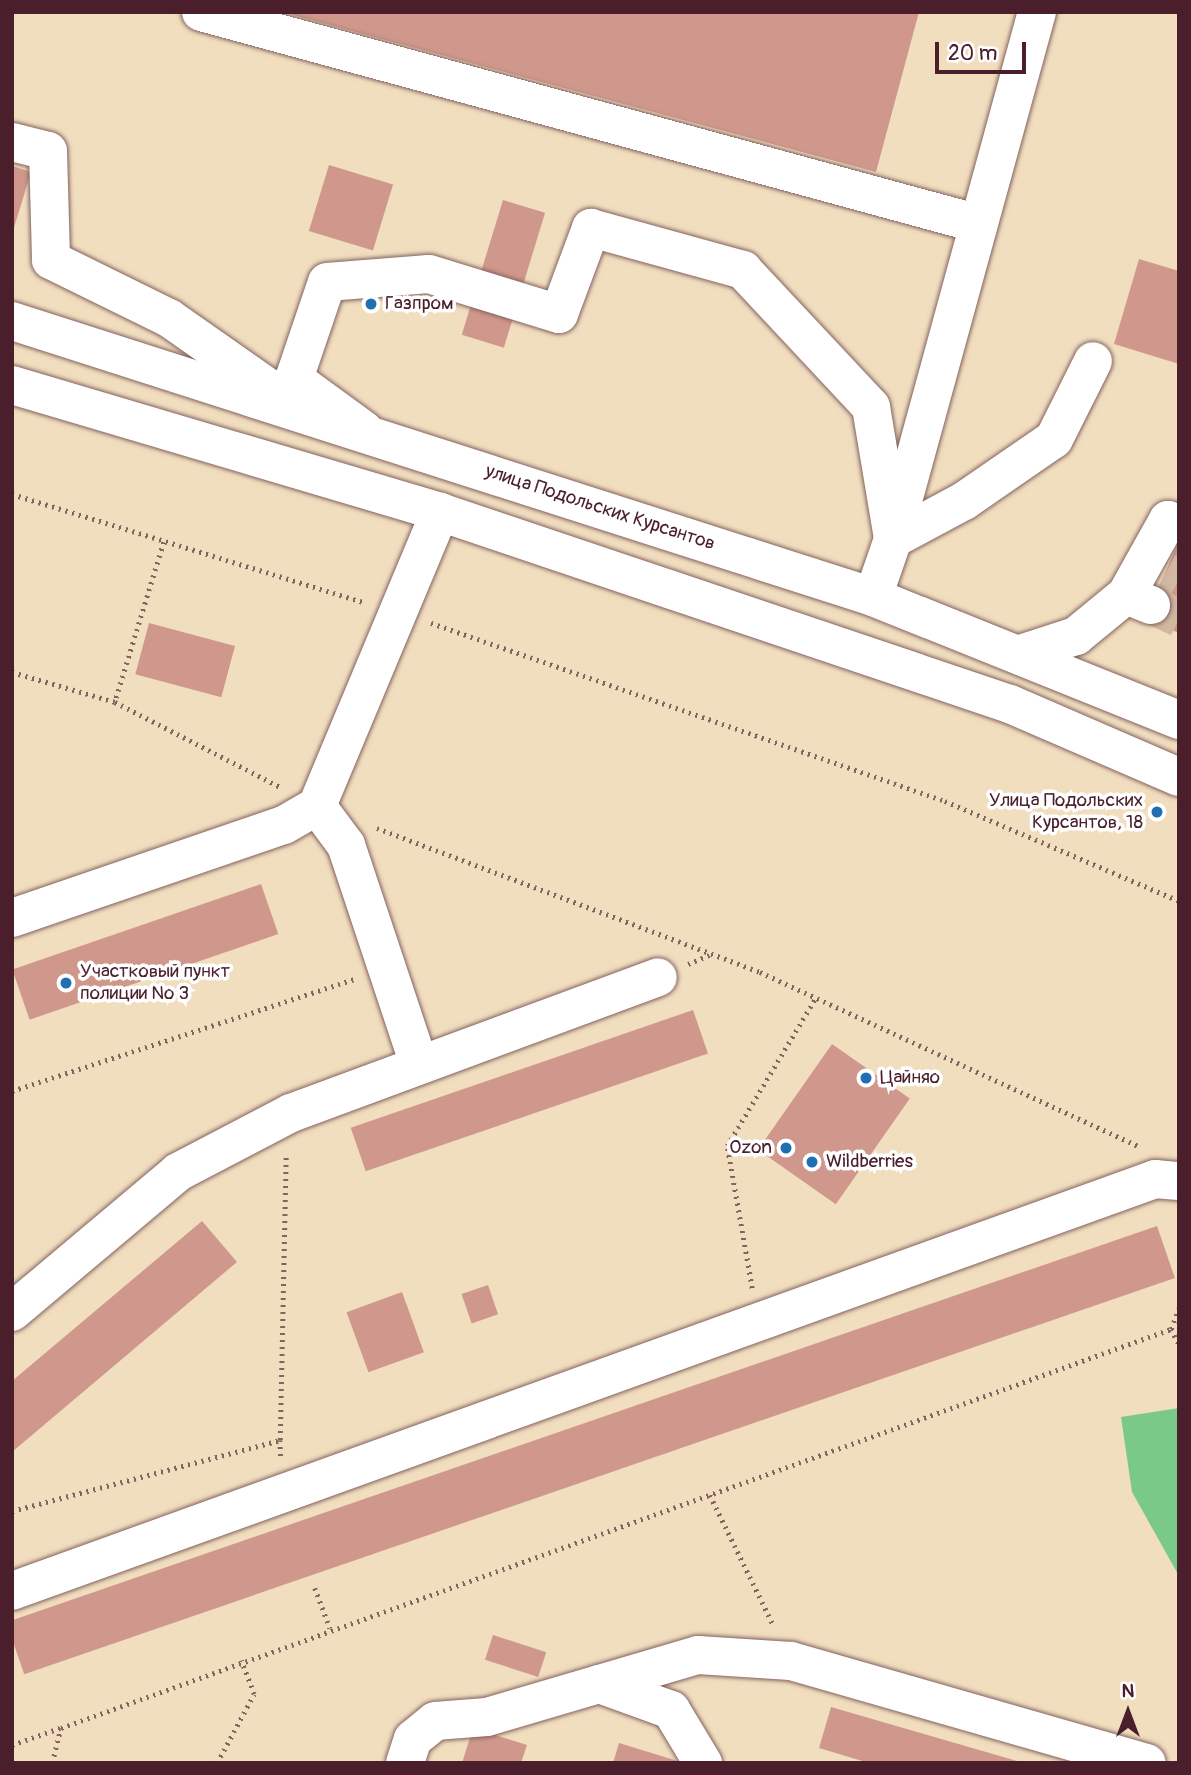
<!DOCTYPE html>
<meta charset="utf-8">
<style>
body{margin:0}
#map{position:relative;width:1191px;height:1775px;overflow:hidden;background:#f1debf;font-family:Pangolin,sans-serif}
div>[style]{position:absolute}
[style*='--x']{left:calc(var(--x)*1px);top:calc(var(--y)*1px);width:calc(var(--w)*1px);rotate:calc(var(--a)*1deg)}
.green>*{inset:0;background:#7ac989}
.building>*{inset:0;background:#d0988d;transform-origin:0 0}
.minor-tunnel>*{height:38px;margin-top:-19px;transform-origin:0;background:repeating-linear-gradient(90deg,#d0b8a1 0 38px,transparent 0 57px)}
.path>*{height:4.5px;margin-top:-2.25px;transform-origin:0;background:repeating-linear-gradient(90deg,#84625f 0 2px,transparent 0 7px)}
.roads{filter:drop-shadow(0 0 2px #84625f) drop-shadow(0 0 2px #84625f)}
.minor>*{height:38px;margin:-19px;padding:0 19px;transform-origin:19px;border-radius:19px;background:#fff}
.major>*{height:38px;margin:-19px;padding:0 19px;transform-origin:19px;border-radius:19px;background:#fff}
.dots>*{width:19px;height:19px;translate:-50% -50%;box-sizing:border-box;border:4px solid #fff;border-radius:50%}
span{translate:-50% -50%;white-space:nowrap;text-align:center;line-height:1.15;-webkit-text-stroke:7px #fff;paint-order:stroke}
.poi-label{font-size:19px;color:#4a1f2b}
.left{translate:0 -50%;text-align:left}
.right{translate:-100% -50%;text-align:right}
.street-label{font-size:19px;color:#4a1f2b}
.frame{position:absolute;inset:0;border:14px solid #4a1f2b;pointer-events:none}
.north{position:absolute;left:1093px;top:1677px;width:70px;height:70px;-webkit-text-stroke:5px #fff;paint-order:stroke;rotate:0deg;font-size:19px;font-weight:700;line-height:28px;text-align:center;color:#4a1f2b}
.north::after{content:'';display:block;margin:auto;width:24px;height:32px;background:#4a1f2b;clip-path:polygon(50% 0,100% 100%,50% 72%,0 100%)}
.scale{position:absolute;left:935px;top:42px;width:91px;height:32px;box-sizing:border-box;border:4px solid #4a1f2b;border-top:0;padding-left:9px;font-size:21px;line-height:24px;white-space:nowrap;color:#4a1f2b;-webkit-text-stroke:5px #fff;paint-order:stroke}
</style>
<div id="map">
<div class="green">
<i style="clip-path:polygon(1179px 1408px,1179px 1576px,1132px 1492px,1121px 1417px)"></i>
</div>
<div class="building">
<i style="clip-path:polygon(282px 12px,919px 12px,876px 172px)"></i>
<i style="left:329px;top:165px;width:67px;height:69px;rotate:17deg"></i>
<i style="clip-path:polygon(12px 166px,31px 172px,13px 231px,12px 231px)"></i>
<i style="left:503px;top:200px;width:44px;height:141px;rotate:17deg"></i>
<i style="clip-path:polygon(1139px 259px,1179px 271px,1179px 364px,1114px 344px)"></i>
<i style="clip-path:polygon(1179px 541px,1179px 633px,1145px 619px)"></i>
<i style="left:149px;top:623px;width:89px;height:53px;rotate:15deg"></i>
<i style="left:261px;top:884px;width:53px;height:263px;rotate:71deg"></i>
<i style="left:693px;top:1010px;width:46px;height:362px;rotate:71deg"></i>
<i style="left:832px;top:1044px;width:95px;height:129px;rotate:35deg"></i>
<i style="clip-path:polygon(202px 1221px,237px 1262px,12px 1452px,12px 1381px)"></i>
<i style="left:1157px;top:1226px;width:55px;height:1217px;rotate:71deg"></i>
<i style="left:488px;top:1285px;width:31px;height:28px;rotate:71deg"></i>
<i style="left:402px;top:1292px;width:64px;height:59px;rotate:70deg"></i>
<i style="left:493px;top:1635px;width:56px;height:26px;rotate:18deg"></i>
<i style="clip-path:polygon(831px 1707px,1021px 1762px,1021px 1763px,869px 1763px,819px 1748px)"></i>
<i style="clip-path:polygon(473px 1728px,527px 1745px,521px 1763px,462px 1763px)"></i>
<i style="clip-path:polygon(619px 1743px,681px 1762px,681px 1763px,613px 1763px)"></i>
</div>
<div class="minor-tunnel">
<i style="--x:1166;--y:572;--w:15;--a:28"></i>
<i style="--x:1151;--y:605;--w:31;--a:25"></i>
</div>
<div class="path">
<i style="--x:12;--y:494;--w:370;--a:17.1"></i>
<i style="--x:164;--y:542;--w:167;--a:107"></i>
<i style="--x:115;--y:702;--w:188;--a:27.2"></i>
<i style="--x:431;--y:623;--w:544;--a:19.1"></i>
<i style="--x:945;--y:801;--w:254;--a:23.1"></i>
<i style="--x:12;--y:672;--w:107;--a:16.2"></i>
<i style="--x:377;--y:828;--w:409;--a:20.6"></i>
<i style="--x:760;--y:972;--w:418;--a:24.7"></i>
<i style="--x:688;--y:964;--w:26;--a:-23"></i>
<i style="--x:12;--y:1091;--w:363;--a:-18.1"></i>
<i style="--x:752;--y:1288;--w:144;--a:-100"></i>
<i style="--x:727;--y:1146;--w:174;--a:-59.1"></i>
<i style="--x:1171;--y:1329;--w:17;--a:62"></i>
<i style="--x:280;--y:1440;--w:286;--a:-88.8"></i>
<i style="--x:710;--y:1495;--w:146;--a:64"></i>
<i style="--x:12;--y:1511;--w:277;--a:-14.8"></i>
<i style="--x:280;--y:1440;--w:19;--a:87"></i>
<i style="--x:315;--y:1588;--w:43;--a:69.4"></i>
<i style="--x:12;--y:1745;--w:51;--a:-19.5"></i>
<i style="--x:52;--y:1763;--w:36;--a:-76"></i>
<i style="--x:61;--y:1728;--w:1180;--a:-19.77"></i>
<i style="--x:1171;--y:1329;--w:22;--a:-69"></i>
<i style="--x:217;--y:1763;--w:78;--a:-61.8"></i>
<i style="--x:254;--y:1694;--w:36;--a:-111"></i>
</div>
<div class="roads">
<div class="minor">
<i style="--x:201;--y:12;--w:806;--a:15.24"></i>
<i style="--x:12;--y:142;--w:37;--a:14"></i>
<i style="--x:48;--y:151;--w:109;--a:88.4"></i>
<i style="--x:51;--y:260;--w:131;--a:26.2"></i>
<i style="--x:169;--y:318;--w:159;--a:35"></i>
<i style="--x:364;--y:430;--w:87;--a:-143.9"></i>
<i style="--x:294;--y:379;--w:102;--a:-71.2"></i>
<i style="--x:327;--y:282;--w:102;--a:-4.5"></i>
<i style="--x:429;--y:274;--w:136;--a:17.1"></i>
<i style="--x:559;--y:314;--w:92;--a:-69.6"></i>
<i style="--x:591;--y:228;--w:158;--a:15.4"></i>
<i style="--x:743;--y:270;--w:187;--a:46.9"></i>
<i style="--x:871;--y:407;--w:134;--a:80.5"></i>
<i style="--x:897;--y:523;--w:530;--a:-74.68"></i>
<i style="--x:1126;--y:595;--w:86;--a:-60.8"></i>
<i style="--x:1168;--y:520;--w:12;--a:20"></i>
<i style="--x:873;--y:597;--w:61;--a:-71"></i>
<i style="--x:893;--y:539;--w:81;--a:-28.2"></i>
<i style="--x:964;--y:501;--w:109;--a:-34.6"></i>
<i style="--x:1054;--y:439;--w:87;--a:-63.4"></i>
<i style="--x:1020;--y:654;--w:59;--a:-17.8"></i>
<i style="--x:1076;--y:636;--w:65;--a:-39.4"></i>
<i style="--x:1126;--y:595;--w:27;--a:22"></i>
<i style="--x:317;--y:806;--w:49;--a:53.4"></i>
<i style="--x:346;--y:845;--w:231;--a:71.6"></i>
<i style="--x:12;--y:918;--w:287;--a:-18.9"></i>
<i style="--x:284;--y:825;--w:38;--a:-30"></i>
<i style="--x:317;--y:806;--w:319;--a:-67.3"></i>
<i style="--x:12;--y:1312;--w:217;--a:-40.1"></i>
<i style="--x:178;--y:1172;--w:127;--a:-27.6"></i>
<i style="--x:291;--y:1113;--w:391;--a:-20.3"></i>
<i style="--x:12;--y:1591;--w:1215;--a:-19.82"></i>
<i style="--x:1155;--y:1179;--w:24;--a:5"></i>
<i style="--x:599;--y:1684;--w:77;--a:19.9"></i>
<i style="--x:671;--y:1710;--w:62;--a:58.9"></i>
<i style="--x:405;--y:1763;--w:25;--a:-72"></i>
<i style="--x:413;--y:1739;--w:28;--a:-39"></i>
<i style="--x:435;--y:1721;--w:52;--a:-4.4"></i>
<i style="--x:487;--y:1717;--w:220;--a:-16.4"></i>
<i style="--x:698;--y:1655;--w:93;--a:3.7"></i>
<i style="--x:791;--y:1661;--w:370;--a:16"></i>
</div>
<div class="major">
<i style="--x:12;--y:321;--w:904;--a:17.77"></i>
<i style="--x:873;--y:597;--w:330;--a:21.9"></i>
<i style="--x:12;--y:385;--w:446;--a:16.5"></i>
<i style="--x:440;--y:512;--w:601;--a:18.62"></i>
<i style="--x:1010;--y:704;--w:184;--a:23.4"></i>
</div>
</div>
<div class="dots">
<i style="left:371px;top:304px;background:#1f6fb2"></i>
<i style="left:1157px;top:812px;background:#1f6fb2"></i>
<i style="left:66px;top:983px;background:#1f6fb2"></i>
<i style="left:866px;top:1078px;background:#1f6fb2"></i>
<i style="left:786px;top:1148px;background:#1f6fb2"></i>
<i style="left:812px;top:1162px;background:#1f6fb2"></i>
</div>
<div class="poi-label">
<span class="left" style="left:385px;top:304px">Газпром</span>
<span class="right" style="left:1143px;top:812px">Улица Подольских<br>Курсантов, 18</span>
<span class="left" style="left:80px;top:983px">Участковый пункт<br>полиции № 3</span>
<span class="left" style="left:880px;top:1078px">Цайняо</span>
<span class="right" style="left:772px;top:1148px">Ozon</span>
<span class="left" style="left:826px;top:1162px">Wildberries</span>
</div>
<div class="street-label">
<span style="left:600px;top:508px;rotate:18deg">улица Подольских Курсантов</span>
</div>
<div class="frame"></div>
<div class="north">N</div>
<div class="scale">20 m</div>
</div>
